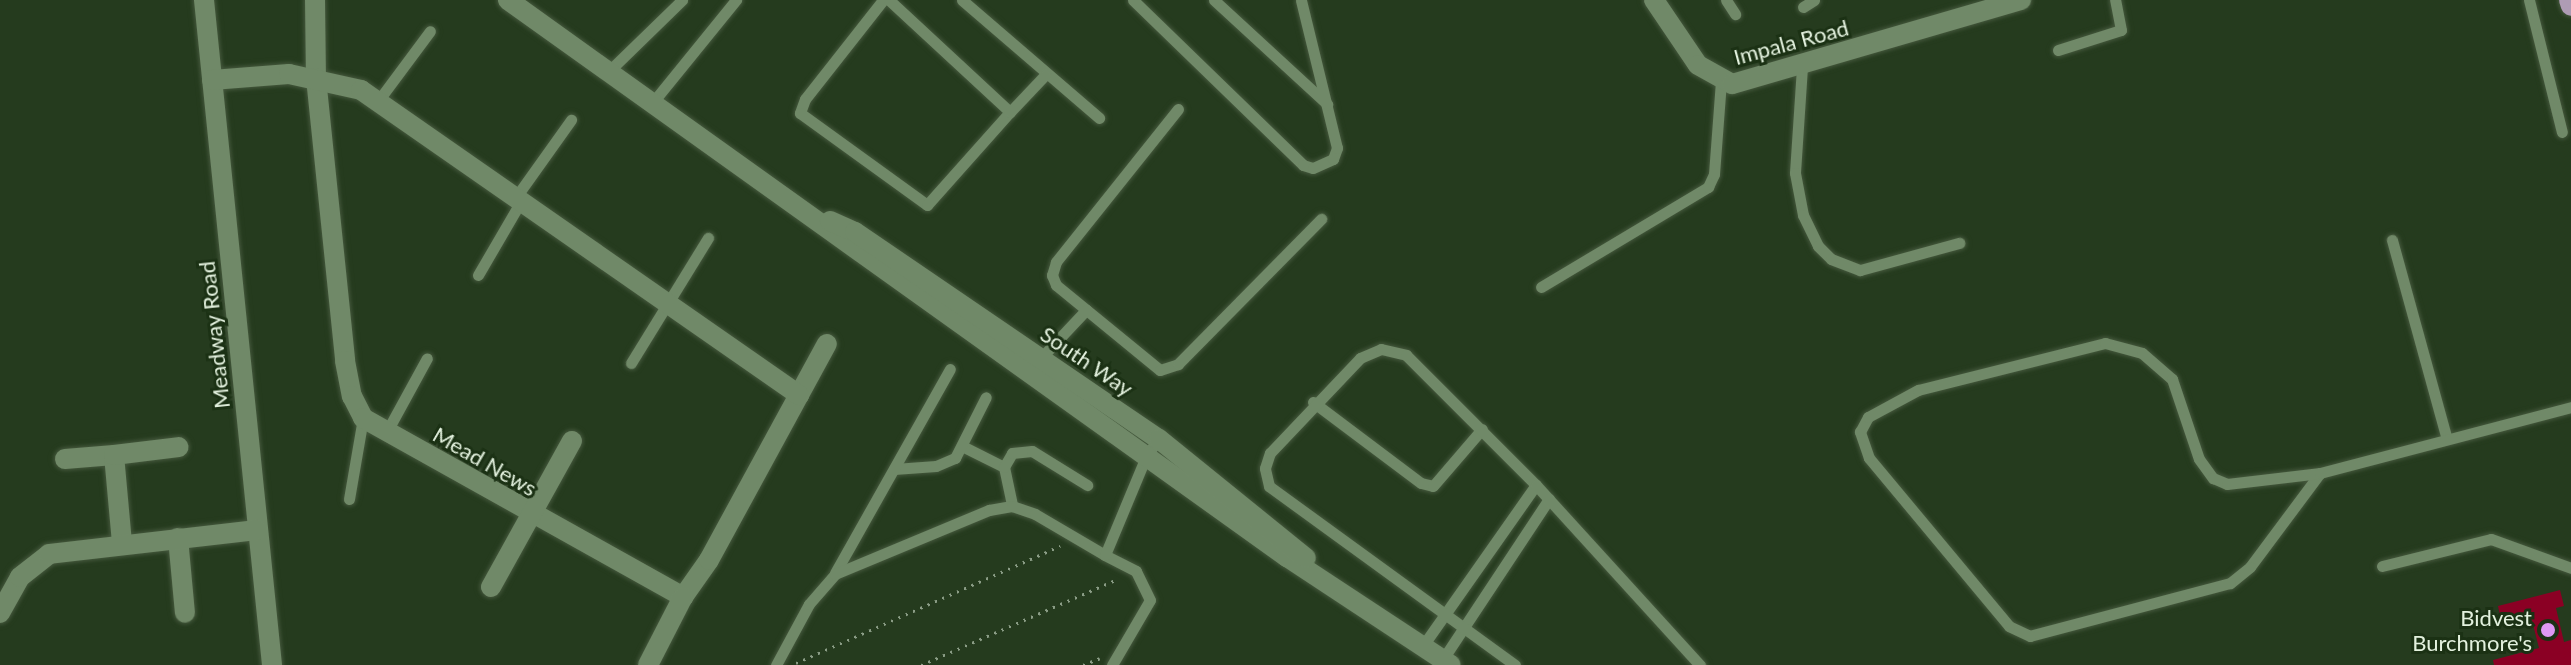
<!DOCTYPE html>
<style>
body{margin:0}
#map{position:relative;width:2571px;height:665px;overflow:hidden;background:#253b1e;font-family:Lato,sans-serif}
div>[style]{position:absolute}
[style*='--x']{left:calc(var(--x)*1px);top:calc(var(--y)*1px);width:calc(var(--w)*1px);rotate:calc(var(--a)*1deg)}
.building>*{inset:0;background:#8b0024}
.path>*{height:3px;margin-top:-1.5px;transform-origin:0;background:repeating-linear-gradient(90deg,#8b9d86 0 2px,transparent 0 8px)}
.roads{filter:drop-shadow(0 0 2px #45583d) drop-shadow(0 0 2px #45583d)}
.service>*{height:11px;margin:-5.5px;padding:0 5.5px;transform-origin:5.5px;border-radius:5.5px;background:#708968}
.minor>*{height:20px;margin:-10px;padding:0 10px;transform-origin:10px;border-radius:10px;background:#708968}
.primary>*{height:20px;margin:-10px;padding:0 10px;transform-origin:10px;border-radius:10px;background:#ae9cb4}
.dots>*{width:22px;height:22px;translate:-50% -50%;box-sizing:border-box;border:4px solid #1b3114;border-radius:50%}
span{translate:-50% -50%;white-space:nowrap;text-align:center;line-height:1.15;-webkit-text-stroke:6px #1b3114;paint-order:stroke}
.street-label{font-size:22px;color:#e3f1de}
.poi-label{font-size:22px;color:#e3f1de}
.right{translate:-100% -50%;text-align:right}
</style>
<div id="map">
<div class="building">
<i style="clip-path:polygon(2560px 590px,2564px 606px,2556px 608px,2564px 642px,2571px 640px,2571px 665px,2494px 665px,2493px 660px,2539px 648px,2530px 613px,2501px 620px,2498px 606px)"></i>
</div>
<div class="path">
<i style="--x:796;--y:663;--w:289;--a:-23.9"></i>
<i style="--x:921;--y:665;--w:215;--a:-23.6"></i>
<i style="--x:1083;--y:665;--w:18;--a:-22"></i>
</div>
<div class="roads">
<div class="service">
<i style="--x:883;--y:0;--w:126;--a:128.2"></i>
<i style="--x:805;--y:99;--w:15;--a:110"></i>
<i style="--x:800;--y:113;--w:157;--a:35.9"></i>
<i style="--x:927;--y:205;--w:125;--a:-48.3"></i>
<i style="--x:1010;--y:112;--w:165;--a:-137.2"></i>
<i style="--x:962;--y:0;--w:181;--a:40.7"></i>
<i style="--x:1133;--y:0;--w:237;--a:44.1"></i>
<i style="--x:1303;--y:165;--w:10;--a:17"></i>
<i style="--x:1313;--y:168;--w:22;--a:-24"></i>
<i style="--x:1333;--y:159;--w:12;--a:-70"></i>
<i style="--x:1337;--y:148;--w:152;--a:-103.7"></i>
<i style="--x:1214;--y:0;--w:154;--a:42.6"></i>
<i style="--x:1726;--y:0;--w:17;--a:57"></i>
<i style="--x:2529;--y:0;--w:136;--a:76"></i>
<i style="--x:1803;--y:7;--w:13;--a:-32"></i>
<i style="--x:2058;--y:50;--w:66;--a:-17.6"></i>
<i style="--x:2121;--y:30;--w:31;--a:-101"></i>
<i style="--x:1802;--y:67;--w:106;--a:93.8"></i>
<i style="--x:1795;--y:173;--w:43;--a:79.2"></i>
<i style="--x:1803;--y:215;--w:34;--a:64"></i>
<i style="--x:1818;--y:246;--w:18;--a:45"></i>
<i style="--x:1831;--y:259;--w:31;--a:21"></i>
<i style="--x:1860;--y:270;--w:103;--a:-15.3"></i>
<i style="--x:609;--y:71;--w:102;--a:-44.2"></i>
<i style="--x:378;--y:101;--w:87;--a:-53.4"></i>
<i style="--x:653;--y:102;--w:132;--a:-50.9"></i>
<i style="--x:1178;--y:109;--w:196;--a:128.6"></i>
<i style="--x:1056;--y:262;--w:14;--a:107"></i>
<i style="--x:1052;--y:275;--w:11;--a:68"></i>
<i style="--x:1056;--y:285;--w:134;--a:39.3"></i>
<i style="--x:1160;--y:370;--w:19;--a:-18"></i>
<i style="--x:1178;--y:364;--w:204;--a:-45.4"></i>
<i style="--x:1010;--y:112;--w:51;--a:-46.6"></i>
<i style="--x:516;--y:197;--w:95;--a:-54.5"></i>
<i style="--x:2392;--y:240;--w:206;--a:74.6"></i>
<i style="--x:478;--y:275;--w:86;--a:-59.8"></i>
<i style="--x:1541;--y:287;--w:195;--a:-30.9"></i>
<i style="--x:1708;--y:187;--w:14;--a:-65"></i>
<i style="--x:1714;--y:174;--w:93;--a:-85.7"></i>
<i style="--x:1039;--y:360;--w:69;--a:-46.8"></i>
<i style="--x:631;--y:363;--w:147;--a:-58.4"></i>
<i style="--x:1313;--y:402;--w:135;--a:36.9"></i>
<i style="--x:1421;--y:483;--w:12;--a:14"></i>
<i style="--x:1433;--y:486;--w:75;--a:-49.3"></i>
<i style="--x:386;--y:433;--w:85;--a:-61.3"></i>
<i style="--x:964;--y:447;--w:45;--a:26.6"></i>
<i style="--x:1004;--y:467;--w:40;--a:78"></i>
<i style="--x:1004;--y:467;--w:16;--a:-60"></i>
<i style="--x:1012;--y:453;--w:20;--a:-6"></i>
<i style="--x:1032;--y:451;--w:65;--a:31.7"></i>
<i style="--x:894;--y:469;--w:42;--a:-4.1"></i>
<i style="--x:936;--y:466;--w:21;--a:-23"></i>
<i style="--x:955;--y:458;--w:68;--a:-63.1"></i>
<i style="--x:2320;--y:473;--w:117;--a:126.7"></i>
<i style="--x:2250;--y:567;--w:26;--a:141"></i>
<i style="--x:2230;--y:583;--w:207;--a:165.2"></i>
<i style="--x:2030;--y:636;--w:23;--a:-155"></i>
<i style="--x:2009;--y:626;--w:219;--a:-129.8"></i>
<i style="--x:1869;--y:458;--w:28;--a:-109"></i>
<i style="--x:1860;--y:432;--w:17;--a:-62"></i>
<i style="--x:1868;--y:417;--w:57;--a:-28.4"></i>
<i style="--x:1918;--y:390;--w:193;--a:-14.1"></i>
<i style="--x:2105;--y:343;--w:38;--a:15"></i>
<i style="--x:2142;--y:353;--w:40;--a:41"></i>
<i style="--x:2172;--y:379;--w:84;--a:71.4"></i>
<i style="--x:2199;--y:459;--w:24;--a:54"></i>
<i style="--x:2213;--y:478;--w:15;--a:23"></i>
<i style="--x:2227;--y:484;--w:94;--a:-6.7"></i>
<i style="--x:2320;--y:473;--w:260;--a:-14.7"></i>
<i style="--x:349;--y:499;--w:82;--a:-80.2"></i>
<i style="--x:2382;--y:566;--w:112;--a:-13.9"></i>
<i style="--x:2491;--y:539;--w:85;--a:19.9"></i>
<i style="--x:835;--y:573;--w:234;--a:-60.6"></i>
<i style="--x:1422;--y:647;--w:198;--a:-54.9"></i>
<i style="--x:1443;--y:659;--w:192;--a:-56.5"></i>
<i style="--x:776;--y:665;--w:69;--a:-61.6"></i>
<i style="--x:809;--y:604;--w:40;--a:-49"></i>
<i style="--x:835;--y:574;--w:167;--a:-22.6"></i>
<i style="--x:989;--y:510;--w:23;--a:-10"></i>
<i style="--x:1012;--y:506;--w:24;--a:19"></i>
<i style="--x:1035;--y:514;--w:81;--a:30.4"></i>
<i style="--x:1112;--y:665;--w:75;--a:-59.7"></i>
<i style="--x:1150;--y:600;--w:32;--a:-116"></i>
<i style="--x:1136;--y:571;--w:35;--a:-153"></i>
<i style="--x:1105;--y:555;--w:109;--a:-67.4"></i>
<i style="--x:1147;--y:454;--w:19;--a:-51"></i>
<i style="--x:1515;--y:665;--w:304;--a:-144"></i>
<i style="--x:1269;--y:486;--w:18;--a:-103"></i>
<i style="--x:1265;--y:468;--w:16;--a:-72"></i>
<i style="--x:1270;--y:453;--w:131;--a:-46.5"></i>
<i style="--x:1360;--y:358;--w:23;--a:-23"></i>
<i style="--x:1381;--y:349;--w:26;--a:13"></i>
<i style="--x:1406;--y:355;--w:184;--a:45"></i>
<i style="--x:1536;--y:485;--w:244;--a:47.7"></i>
</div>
<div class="minor">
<i style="--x:204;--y:0;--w:668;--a:84.16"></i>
<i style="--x:315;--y:0;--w:78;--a:89.3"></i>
<i style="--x:316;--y:78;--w:284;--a:84.1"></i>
<i style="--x:345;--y:361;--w:36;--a:79"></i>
<i style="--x:352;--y:396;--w:25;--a:63"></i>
<i style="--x:363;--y:418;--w:367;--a:29.2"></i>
<i style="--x:683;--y:597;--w:45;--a:-54.9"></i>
<i style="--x:709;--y:560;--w:246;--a:-61.4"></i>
<i style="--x:508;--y:0;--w:958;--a:35.57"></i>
<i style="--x:1287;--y:557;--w:196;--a:33.4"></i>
<i style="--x:1654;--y:0;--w:78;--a:55.9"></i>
<i style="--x:1698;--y:65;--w:39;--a:29"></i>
<i style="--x:1732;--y:84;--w:301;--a:-16.2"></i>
<i style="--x:212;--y:80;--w:77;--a:-4.5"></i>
<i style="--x:289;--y:74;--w:74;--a:12.5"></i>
<i style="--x:361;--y:90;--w:534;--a:34.85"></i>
<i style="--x:830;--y:221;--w:27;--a:24"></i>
<i style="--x:855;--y:232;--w:368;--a:34.3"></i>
<i style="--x:1159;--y:439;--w:189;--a:39"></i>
<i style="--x:65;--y:459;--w:49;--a:-4.7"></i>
<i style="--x:178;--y:538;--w:75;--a:84.7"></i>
<i style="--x:122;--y:543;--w:88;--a:-95.2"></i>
<i style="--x:114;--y:455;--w:65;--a:-7"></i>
<i style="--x:491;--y:587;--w:167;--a:-61"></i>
<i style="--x:0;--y:613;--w:41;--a:-60.9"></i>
<i style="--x:20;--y:577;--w:37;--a:-38"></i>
<i style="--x:49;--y:554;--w:210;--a:-6.6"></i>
<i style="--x:648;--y:665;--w:76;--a:-62.8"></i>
</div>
<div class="primary">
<i style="--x:2569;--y:0;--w:6;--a:72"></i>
</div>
</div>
<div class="dots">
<i style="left:2548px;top:630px;background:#de98f3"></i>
</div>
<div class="street-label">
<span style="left:1791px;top:42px;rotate:-15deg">Impala Road</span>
<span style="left:214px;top:335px;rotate:-96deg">Meadway Road</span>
<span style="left:1087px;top:361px;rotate:34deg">South Way</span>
<span style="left:485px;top:461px;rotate:30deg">Mead News</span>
</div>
<div class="poi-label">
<span class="right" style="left:2532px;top:630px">Bidvest<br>Burchmore's</span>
</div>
</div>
